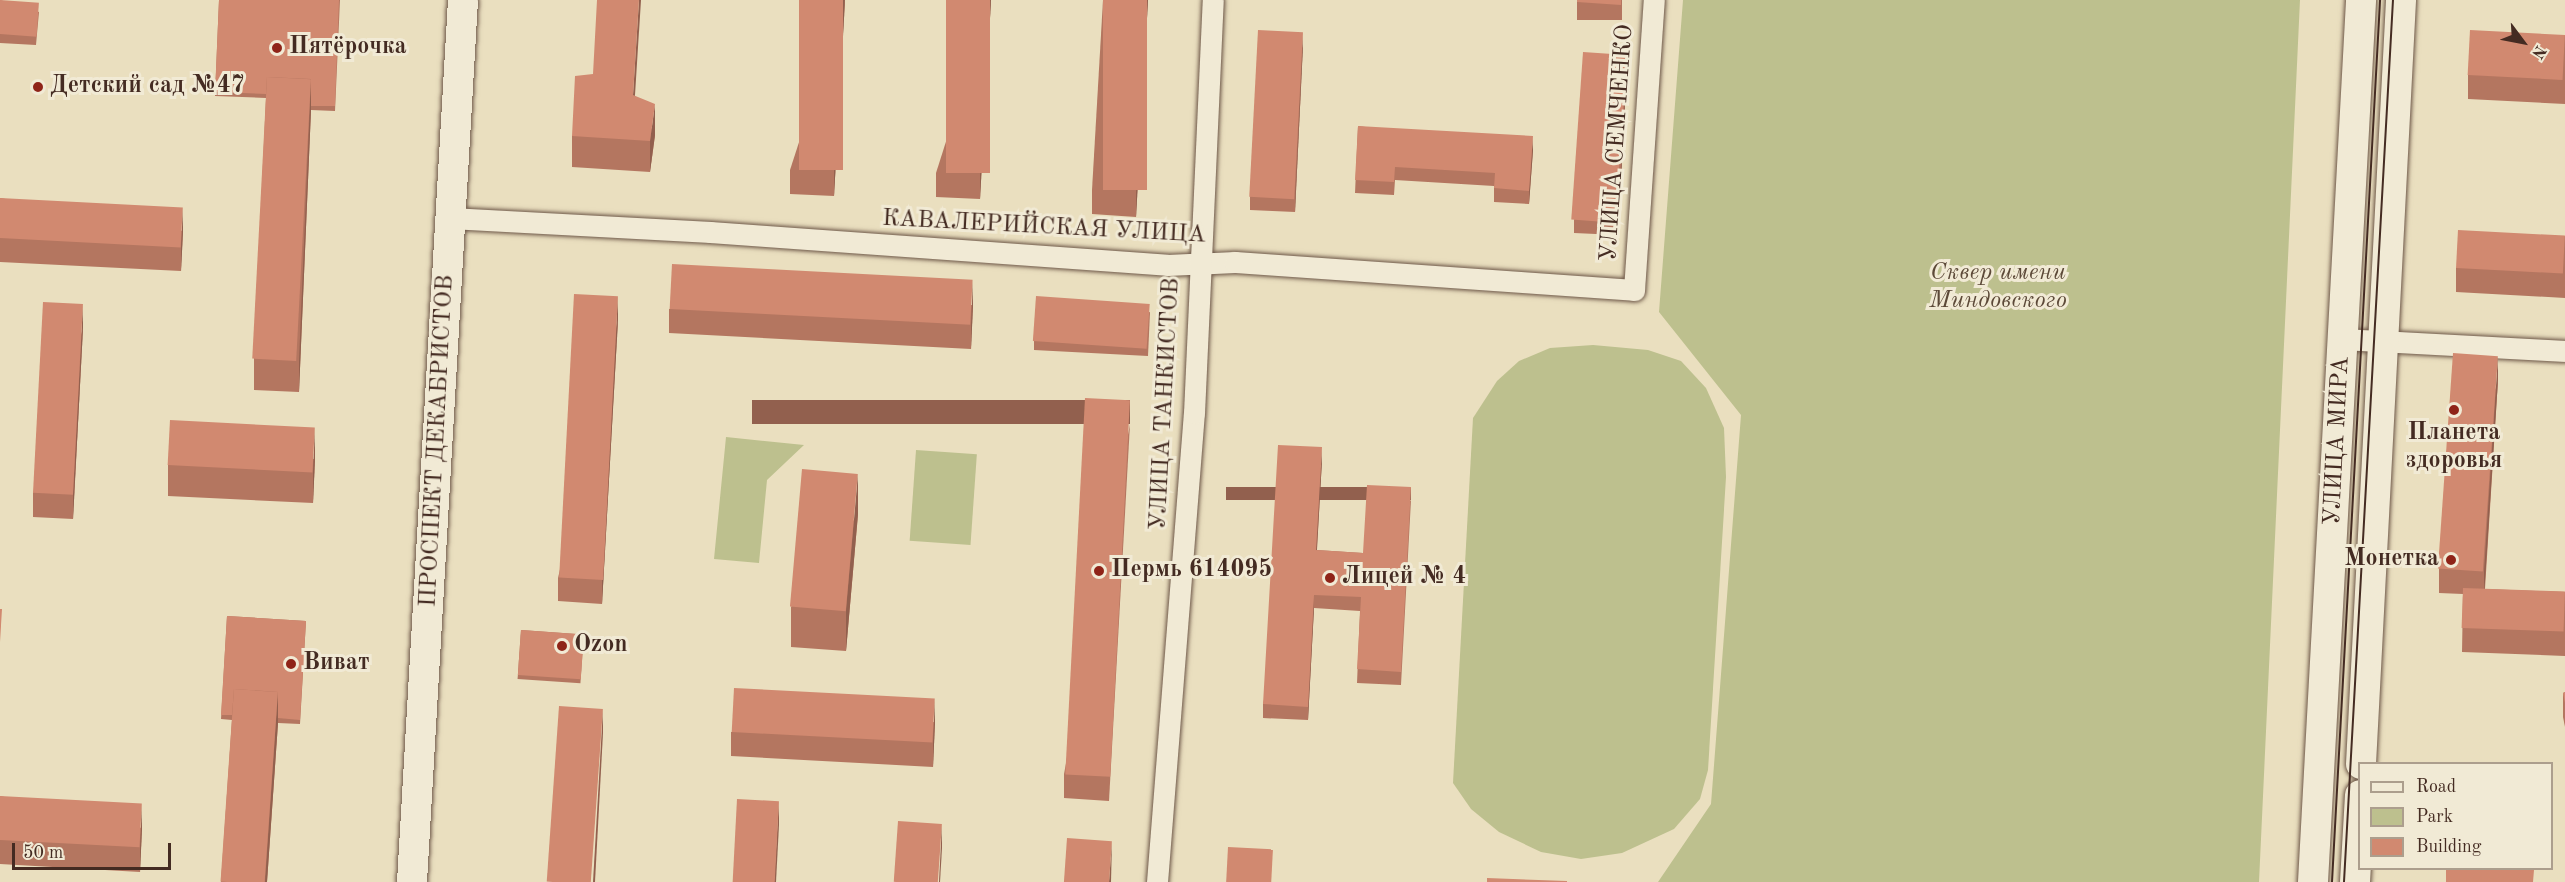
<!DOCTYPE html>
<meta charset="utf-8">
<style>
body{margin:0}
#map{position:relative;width:2565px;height:882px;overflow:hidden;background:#eadfbf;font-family:"Old Standard TT",serif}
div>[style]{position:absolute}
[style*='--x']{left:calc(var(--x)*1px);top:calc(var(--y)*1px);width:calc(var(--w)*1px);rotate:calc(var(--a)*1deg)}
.green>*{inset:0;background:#bdc08e;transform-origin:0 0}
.roads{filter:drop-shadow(0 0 2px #6e5849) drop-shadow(0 0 2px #6e5849)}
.minor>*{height:21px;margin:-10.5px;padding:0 10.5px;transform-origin:10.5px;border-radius:10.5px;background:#f1ead5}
.secondary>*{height:30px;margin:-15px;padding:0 15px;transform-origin:15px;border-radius:15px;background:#f1ead5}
.tram>*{height:1.5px;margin:-0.75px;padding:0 0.75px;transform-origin:0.75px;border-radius:0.75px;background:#442b22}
.wall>*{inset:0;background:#b47660;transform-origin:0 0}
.shaded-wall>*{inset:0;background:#92604e;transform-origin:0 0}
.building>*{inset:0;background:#d18970;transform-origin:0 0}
.dots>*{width:16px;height:16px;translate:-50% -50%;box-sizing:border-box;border:3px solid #f1ead5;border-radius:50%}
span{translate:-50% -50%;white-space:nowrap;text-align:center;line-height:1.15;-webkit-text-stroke:6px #f1ead5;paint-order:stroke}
.poi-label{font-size:24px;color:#442b22;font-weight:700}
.left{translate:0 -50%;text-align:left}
.right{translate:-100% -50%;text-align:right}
.street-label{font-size:24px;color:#442b22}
.park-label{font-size:24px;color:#5c4938;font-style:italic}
.legend{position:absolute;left:2358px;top:762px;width:195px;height:108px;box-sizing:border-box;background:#f1ead5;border:2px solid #ac9e8d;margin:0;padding:8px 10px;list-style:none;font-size:18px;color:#442b22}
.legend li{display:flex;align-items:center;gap:12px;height:30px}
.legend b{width:30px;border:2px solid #ac9e8d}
.north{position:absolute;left:2493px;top:12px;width:60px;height:60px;-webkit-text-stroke:4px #f1ead5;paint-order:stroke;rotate:122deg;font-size:16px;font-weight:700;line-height:24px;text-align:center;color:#442b22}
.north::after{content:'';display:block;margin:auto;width:21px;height:27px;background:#442b22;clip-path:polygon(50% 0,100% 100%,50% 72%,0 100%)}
.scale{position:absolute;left:12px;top:843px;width:159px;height:27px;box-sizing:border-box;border:3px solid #442b22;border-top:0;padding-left:8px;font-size:18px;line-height:21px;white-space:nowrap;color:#442b22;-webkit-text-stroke:4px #f1ead5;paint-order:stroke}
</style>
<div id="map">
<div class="green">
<i style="clip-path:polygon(1683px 0,2300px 0,2259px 882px,1658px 882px,1711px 804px,1741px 415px,1659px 312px)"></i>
<i style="clip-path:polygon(1593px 345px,1648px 350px,1681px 361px,1706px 388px,1724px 428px,1726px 477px,1708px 770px,1700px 799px,1674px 829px,1622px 853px,1581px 859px,1541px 852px,1499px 832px,1471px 809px,1453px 783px,1473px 418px,1497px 381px,1519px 361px,1550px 348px)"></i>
<i style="clip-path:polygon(726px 437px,804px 445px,767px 480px,759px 563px,714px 559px)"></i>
<i style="left:916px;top:450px;width:61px;height:91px;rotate:4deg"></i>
</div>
<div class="roads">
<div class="minor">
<i style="--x:451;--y:218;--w:259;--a:3.1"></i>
<i style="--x:710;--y:232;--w:458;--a:4.1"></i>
<i style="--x:1167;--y:265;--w:68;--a:-2.5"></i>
<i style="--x:1235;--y:262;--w:400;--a:4"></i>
<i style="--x:1634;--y:290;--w:291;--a:-86.1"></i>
<i style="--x:2343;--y:339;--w:222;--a:3.1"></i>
<i style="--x:1157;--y:882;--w:470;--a:-85.5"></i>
<i style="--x:1194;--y:413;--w:413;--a:-87.4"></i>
</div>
<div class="secondary">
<i style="--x:2361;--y:764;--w:765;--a:-87"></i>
<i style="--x:412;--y:882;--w:883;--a:-86.69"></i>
<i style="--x:2313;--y:882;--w:883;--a:-86.88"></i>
<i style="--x:2355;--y:882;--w:87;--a:-86.7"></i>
</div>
</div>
<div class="tram">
<i style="--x:2332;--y:882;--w:883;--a:-86.88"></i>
<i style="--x:2344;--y:882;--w:883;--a:-86.82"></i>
</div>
<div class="wall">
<i style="clip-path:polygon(0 0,39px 12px,36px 45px,0 43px)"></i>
<i style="clip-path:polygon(219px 0,340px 0,335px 111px,311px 110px,299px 392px,254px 390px,254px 359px,266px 98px,215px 96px)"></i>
<i style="clip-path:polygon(845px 0,834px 196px,790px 194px,790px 170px)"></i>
<i style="clip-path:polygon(991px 0,980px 199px,936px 197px,936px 173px)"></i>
<i style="clip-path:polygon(1103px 0,1148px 0,1136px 217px,1092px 214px,1092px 190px)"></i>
<i style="left:1577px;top:0;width:45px;height:20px"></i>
<i style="clip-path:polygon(2565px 35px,2565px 104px,2468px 99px,2468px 75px)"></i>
<i style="clip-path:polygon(1303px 45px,1295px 212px,1250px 210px,1250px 197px)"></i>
<i style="clip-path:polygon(1627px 68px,1618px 235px,1574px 233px,1574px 220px)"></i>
<i style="clip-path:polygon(635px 96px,655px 135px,650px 172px,572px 167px,572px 136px)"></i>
<i style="clip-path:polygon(1358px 126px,1533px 150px,1529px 204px,1494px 202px,1494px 186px,1395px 180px,1394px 195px,1355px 193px)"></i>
<i style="clip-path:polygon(0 198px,183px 231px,181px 271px,0 262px)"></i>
<i style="clip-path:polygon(2565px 236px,2565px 298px,2456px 292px,2456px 268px)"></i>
<i style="clip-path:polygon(973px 305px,971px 349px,669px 333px,669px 309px)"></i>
<i style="clip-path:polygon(1150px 312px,1148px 356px,1034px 350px,1034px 341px)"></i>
<i style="clip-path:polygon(618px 320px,602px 604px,558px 601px,558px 578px)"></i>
<i style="clip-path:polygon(83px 328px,73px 519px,33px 517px,33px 493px)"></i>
<i style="clip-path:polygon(2498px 380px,2485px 589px,2565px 592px,2565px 656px,2462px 652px,2463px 594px,2439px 593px,2439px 569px)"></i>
<i style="clip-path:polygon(1130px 424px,1109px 801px,1064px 798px,1064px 774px)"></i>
<i style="clip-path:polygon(315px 459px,313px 503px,168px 496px,168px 465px)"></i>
<i style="clip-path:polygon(1322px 460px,1317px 550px,1363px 553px,1411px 500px,1401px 685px,1357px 683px,1360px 611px,1314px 608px,1308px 720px,1263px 718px,1263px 704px)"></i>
<i style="clip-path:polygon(858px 514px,846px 651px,791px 647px,791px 607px)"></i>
<i style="clip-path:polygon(227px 616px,306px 621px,300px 724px,278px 723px,267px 882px,221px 882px,232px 720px,221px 719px)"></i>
<i style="left:521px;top:630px;width:63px;height:49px;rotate:4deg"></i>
<i style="clip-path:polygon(2565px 692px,2565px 727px,2563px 717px,2563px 693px)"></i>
<i style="clip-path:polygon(935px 722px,933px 767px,731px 756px,731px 732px)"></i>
<i style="clip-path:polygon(0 796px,142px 828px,140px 872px,0 864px)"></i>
</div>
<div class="shaded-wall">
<i style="clip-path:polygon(639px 0,641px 0,633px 126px,633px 95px)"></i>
<i style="clip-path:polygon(843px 0,845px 0,834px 196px,834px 172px)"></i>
<i style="clip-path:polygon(990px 0,991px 0,980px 199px,980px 175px)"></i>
<i style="clip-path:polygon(1147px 0,1148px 0,1136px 217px,1136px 193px)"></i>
<i style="clip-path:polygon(1303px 32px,1303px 45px,1295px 212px,1295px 199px)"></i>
<i style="clip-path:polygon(1627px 55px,1627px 68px,1618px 235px,1618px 222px)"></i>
<i style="clip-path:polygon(311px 79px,311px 110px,299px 392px,299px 361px)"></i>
<i style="clip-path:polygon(655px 104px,655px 135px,650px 172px,650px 141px)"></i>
<i style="clip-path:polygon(1533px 136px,1533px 150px,1529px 204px,1529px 191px)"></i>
<i style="clip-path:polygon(183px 207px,183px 231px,181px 271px,181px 247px)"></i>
<i style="clip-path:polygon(973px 281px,973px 305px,971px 349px,971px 325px)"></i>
<i style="clip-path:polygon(618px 296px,618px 320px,602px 604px,602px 580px)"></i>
<i style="clip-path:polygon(83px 304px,83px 328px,73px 519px,73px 495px)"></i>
<i style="clip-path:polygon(2498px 356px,2498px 380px,2484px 596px,2484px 572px)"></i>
<i style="left:1130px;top:400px;width:24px;height:378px;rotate:90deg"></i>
<i style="clip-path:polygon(315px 428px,315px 459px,313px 503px,313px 472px)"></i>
<i style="clip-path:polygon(1322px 447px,1322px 460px,1316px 564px,1316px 550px)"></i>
<i style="clip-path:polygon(858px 474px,858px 514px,846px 651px,846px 611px)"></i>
<i style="left:1411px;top:487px;width:13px;height:185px;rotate:90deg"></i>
<i style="clip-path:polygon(1314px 595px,1314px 608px,1308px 720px,1308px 707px)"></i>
<i style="clip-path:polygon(278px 692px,278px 723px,267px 882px,265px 882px)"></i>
<i style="clip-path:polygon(935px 698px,935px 722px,933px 767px,933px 743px)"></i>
<i style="clip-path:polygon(603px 709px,603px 733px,595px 882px,593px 882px)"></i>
<i style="clip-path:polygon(779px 801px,779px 825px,776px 882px,774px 882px)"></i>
<i style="clip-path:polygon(142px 804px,142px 828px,140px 872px,140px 848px)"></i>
<i style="clip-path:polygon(942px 824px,942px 848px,940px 882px,939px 882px)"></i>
<i style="clip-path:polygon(1112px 841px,1111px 882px,1109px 882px)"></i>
</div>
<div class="building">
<i style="left:0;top:0;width:39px;height:34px;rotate:4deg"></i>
<i style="clip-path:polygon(219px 0,339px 0,335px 106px,311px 106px,311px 79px,267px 77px,266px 94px,215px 92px)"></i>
<i style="clip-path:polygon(597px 0,639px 0,633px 95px,655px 104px,650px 141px,572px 136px,575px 76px,593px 74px)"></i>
<i style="left:799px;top:0;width:44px;height:170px"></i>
<i style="left:946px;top:0;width:44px;height:173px"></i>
<i style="left:1103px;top:0;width:44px;height:190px"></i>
<i style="clip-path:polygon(1577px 0,1621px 0,1621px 5px,1577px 2px)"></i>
<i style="left:1258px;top:30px;width:45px;height:167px;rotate:3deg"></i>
<i style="left:2470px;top:30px;width:95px;height:45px;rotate:3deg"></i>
<i style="left:1583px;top:52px;width:44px;height:168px;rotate:4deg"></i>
<i style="left:267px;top:77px;width:44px;height:282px;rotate:3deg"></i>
<i style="clip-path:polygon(1358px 126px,1533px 136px,1529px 191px,1494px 188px,1495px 173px,1395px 167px,1394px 182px,1355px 180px)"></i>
<i style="left:0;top:198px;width:183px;height:40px;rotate:3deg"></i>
<i style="left:2458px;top:230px;width:107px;height:38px;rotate:3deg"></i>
<i style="left:672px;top:264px;width:301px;height:45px;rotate:3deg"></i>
<i style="left:574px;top:294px;width:44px;height:284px;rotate:3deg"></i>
<i style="left:1036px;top:296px;width:114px;height:45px;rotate:4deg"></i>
<i style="left:43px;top:302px;width:40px;height:191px;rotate:3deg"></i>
<i style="left:2453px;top:353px;width:45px;height:216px;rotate:4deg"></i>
<i style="left:1085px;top:398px;width:45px;height:377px;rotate:3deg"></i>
<i style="left:170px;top:420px;width:145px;height:45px;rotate:3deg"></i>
<i style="clip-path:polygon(1278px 445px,1322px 447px,1316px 550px,1363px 553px,1367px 485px,1411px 487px,1401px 672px,1357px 669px,1361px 597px,1314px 595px,1308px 707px,1263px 704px)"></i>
<i style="left:802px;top:469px;width:56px;height:138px;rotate:5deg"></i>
<i style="left:2463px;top:588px;width:102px;height:40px;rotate:2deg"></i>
<i style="clip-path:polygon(0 609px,2px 609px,0 642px)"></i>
<i style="clip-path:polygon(227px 616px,306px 621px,300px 720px,278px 718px,278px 692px,234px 689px,232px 715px,221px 715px)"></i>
<i style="left:521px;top:630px;width:63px;height:45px;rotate:4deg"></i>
<i style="left:734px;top:688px;width:201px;height:44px;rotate:3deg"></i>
<i style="left:234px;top:689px;width:44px;height:193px;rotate:4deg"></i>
<i style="clip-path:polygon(2565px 692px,2565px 703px,2563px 693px)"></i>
<i style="left:559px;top:706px;width:44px;height:176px;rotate:4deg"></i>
<i style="left:0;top:796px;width:142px;height:44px;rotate:3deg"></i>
<i style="left:737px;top:799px;width:42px;height:83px;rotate:3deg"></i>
<i style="left:898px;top:821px;width:44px;height:61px;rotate:4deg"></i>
<i style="left:1067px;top:838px;width:45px;height:44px;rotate:4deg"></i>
<i style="left:1228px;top:847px;width:45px;height:35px;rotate:3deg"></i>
<i style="clip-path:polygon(2446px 868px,2520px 868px,2520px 870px,2534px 870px,2533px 882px,2446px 882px)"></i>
<i style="clip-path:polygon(1487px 878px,1567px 881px,1567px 882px,1487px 882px)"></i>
</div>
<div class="dots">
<i style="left:277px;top:48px;background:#8f2418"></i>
<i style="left:38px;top:87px;background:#8f2418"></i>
<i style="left:2454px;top:410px;background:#8f2418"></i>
<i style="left:2451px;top:560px;background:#8f2418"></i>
<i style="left:1099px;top:571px;background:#8f2418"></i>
<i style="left:1330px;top:578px;background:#8f2418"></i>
<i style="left:562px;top:646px;background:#8f2418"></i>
<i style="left:291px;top:664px;background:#8f2418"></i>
</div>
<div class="poi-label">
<span class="left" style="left:289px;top:48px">Пятёрочка</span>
<span class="left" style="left:50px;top:87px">Детский сад №47</span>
<span style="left:2454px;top:448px">Планета<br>здоровья</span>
<span class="right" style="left:2439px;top:560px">Монетка</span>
<span class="left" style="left:1111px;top:571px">Пермь 614095</span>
<span class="left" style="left:1342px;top:578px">Лицей № 4</span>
<span class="left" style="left:574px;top:646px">Ozon</span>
<span class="left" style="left:303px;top:664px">Виват</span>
</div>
<div class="street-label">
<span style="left:1618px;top:143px;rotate:-86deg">УЛИЦА СЕМЧЕНКО</span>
<span style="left:1044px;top:228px;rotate:3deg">КАВАЛЕРИЙСКАЯ УЛИЦА</span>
<span style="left:1166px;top:404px;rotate:-87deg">УЛИЦА ТАНКИСТОВ</span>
<span style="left:438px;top:441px;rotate:-87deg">ПРОСПЕКТ ДЕКАБРИСТОВ</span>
<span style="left:2338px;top:441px;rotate:-87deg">УЛИЦА МИРА</span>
</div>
<div class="park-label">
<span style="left:1998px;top:288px">Сквер имени<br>Миндовского</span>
</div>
<ul class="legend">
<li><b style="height:8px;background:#f1ead5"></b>Road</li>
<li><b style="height:16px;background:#bdc08e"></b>Park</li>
<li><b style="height:16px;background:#d18970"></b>Building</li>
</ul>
<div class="north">N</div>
<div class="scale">50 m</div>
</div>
